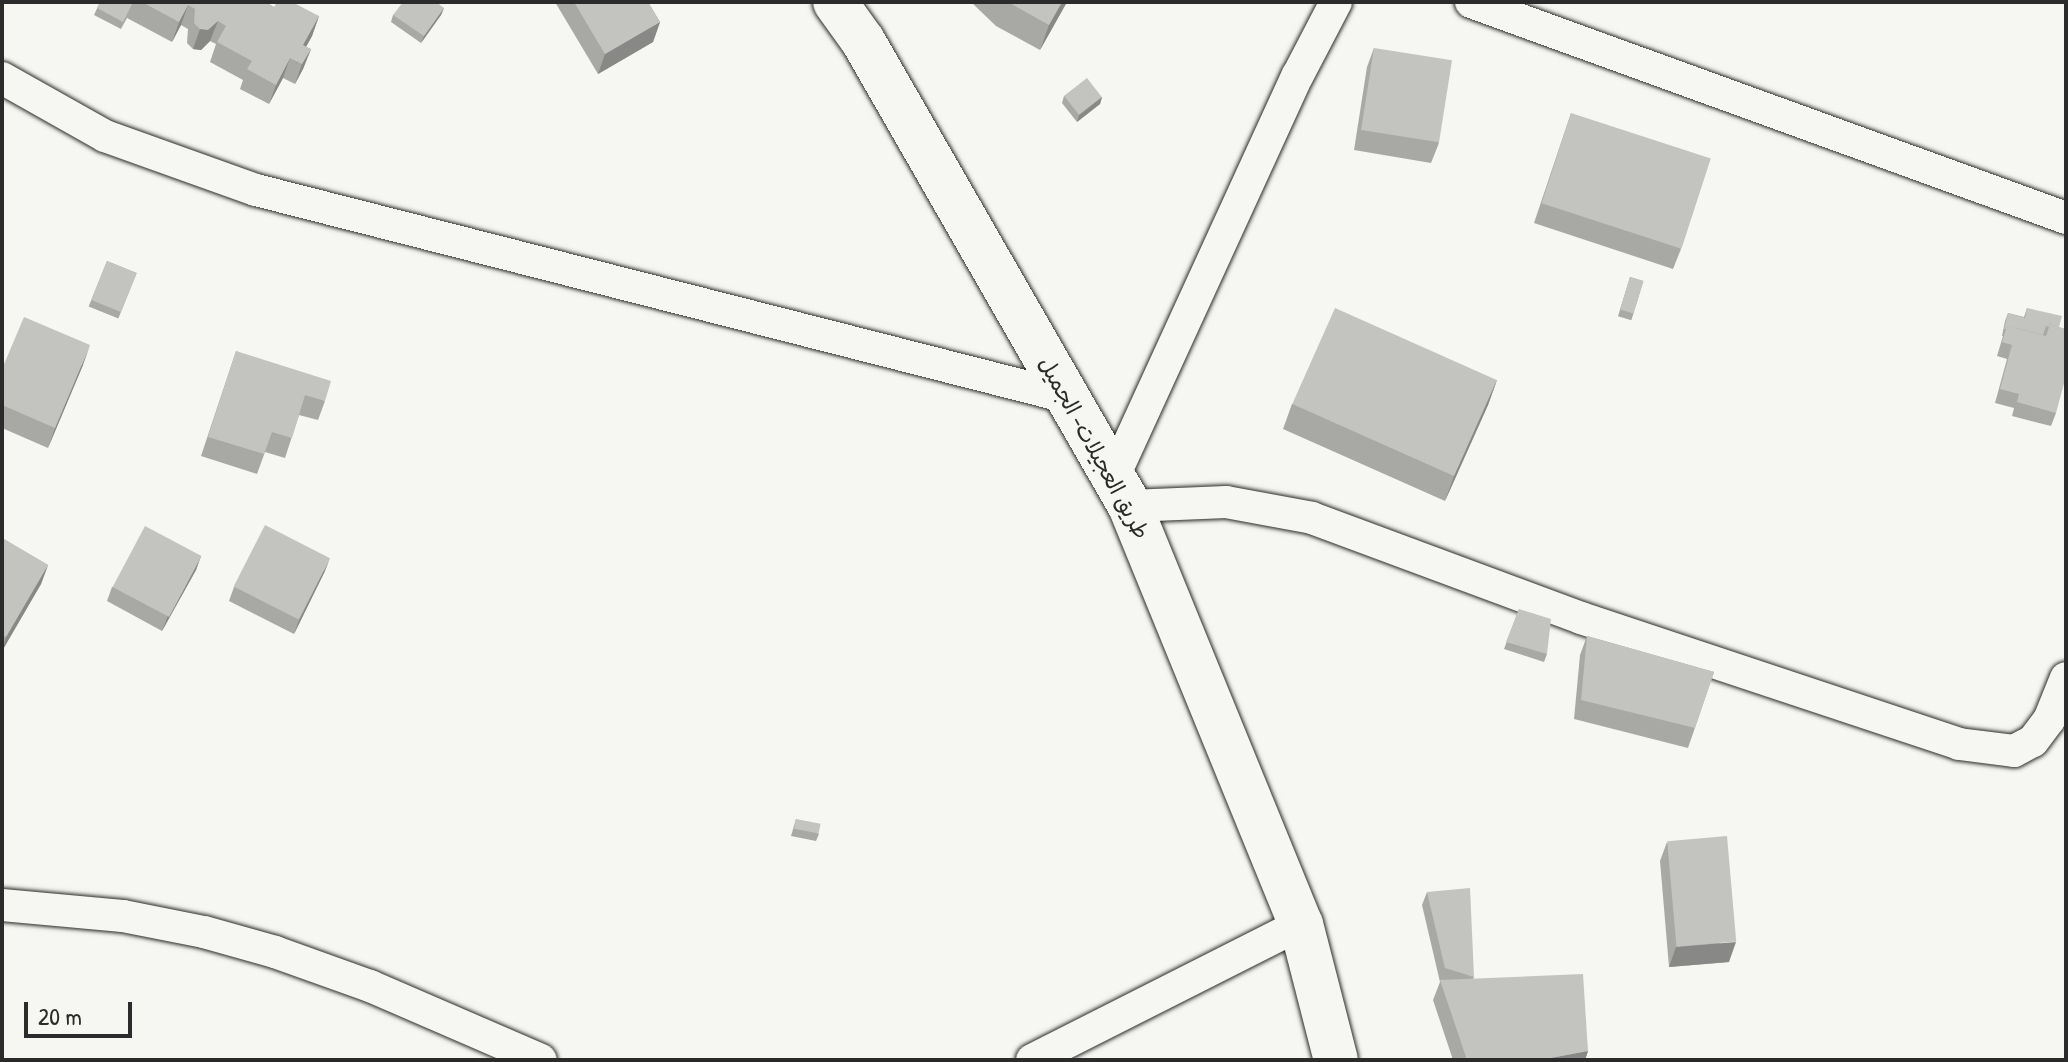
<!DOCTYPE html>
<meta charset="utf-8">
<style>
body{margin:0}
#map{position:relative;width:2068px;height:1062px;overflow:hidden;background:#f6f6f2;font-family:"Patrick Hand","Playpen Sans Arabic",sans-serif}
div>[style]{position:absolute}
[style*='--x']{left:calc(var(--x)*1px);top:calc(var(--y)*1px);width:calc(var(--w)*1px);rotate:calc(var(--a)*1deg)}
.roads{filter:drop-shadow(0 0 2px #2b2b2b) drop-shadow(0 0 2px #2b2b2b)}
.street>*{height:32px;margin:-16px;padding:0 16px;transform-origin:16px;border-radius:16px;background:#f6f6f2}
.primary>*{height:44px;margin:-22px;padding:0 22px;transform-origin:22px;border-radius:22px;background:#f6f6f2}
.wall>*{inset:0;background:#a8a8a5;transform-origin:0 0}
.shaded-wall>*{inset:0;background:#888886}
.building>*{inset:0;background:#c3c3c0;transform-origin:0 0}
span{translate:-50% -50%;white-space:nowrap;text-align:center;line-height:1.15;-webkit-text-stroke:6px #f6f6f2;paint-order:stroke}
.street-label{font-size:22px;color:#2b2b2b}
.frame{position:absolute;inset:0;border:4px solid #2b2b2b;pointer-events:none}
.scale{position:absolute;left:24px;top:1002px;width:108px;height:36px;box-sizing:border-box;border:4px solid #2b2b2b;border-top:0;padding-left:10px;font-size:24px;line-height:28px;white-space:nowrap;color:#2b2b2b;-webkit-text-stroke:6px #f6f6f2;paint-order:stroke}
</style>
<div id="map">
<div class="roads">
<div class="street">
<i style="--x:1471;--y:2;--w:633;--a:19.95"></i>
<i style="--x:2;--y:78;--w:118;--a:29.4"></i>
<i style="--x:105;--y:136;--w:160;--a:19.7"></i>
<i style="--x:256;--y:190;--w:837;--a:14.32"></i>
<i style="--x:1114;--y:476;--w:441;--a:-65.4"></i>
<i style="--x:1298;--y:75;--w:82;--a:-62.5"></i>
<i style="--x:1130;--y:506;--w:96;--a:-2.4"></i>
<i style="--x:1226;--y:502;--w:87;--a:10.5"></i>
<i style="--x:1312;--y:518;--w:287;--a:20.4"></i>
<i style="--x:1581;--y:618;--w:398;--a:18.4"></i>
<i style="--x:1959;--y:744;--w:55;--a:7.3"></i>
<i style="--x:2014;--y:751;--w:21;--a:-28"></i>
<i style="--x:2033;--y:741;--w:26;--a:-53"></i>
<i style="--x:2049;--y:720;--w:45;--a:-68"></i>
<i style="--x:2;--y:905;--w:121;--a:5.2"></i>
<i style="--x:123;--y:916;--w:83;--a:11.2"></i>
<i style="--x:204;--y:932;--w:74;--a:15.7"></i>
<i style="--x:275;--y:952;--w:101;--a:19.7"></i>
<i style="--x:370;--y:986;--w:186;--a:23.4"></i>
<i style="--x:1032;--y:1060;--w:301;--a:-26.8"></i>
</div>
<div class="primary">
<i style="--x:835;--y:2;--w:48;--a:54.3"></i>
<i style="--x:863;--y:41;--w:536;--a:60.14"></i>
<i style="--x:1130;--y:506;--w:452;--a:67.8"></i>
<i style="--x:1301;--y:924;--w:140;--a:75.6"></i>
</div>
</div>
<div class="wall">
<i style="clip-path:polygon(100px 2px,265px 2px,274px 7px,319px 16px,312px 36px,306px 47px,311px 49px,303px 69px,295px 84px,283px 78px,269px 104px,240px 89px,243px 80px,210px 62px,216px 44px,210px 41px,201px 50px,193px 49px,187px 43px,188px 29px,181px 25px,172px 42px,127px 18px,121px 29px,94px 15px)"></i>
<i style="clip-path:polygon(555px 2px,648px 2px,660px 22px,653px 42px,598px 74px)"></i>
<i style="clip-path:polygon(971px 2px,1067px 2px,1040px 50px,996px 26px)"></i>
<i style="clip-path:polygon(444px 8px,441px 15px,421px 43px,391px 22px,393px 15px)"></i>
<i style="clip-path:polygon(1374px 48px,1439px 143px,1431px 163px,1354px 150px,1367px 67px)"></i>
<i style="clip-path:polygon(1064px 96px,1102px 97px,1100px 104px,1077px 122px,1062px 103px)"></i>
<i style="clip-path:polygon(1571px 113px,1681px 249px,1673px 269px,1534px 223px)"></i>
<i style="left:107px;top:261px;width:32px;height:49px;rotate:22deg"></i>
<i style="left:1630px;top:277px;width:14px;height:41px;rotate:17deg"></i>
<i style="clip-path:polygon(2027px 308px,2059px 327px,2056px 413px,2051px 426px,2012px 416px,2014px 408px,1995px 403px,2007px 359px,1997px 356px,2003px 336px,2002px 336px,2005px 321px,2008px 313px,2024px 317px)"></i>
<i style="clip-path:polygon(236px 351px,325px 401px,318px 420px,299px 415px,285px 458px,265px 452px,257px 474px,201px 456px)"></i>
<i style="clip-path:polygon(83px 365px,48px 448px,2px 428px,2px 369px)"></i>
<i style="clip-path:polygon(1497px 380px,1488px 405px,1445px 501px,1283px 429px,1292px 404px)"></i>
<i style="clip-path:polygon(2px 538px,48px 565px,41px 584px,2px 651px)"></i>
<i style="clip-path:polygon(201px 556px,196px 570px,162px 631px,107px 601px,112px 587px)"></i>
<i style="clip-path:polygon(325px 571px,294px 634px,229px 601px,234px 587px)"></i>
<i style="clip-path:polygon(1519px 609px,1547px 654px,1544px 662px,1504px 649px)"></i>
<i style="clip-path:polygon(1587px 636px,1714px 672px,1688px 748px,1574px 719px,1580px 655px)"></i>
<i style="clip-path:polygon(796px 819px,819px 834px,816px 841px,791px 836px)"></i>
<i style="clip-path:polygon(1667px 842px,1729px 962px,1669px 967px,1660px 861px)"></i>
<i style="clip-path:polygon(1427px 892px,1474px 977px,1473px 979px,1588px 1051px,1585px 1060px,1453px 1060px,1433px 1000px,1440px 982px,1422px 905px)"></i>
</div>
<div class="shaded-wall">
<i style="clip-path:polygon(1062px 2px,1067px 2px,1040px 50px,1049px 25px)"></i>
<i style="clip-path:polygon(188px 5px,181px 25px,172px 42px,179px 22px)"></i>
<i style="clip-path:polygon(444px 8px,441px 15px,421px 43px,424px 36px)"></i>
<i style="clip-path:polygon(319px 16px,312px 36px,296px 65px,303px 45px)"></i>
<i style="clip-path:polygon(218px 21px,210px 41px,201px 50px,193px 49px,200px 29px)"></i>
<i style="clip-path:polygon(660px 22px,653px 42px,598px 74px,605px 54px)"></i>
<i style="clip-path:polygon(311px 49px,303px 69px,295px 84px,302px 64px)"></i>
<i style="clip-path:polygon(290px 58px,283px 78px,269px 104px,276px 85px)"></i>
<i style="clip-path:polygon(1102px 97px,1100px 104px,1077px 122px,1079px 115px)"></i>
<i style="clip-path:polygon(90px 345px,83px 365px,48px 448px,55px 428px)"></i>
<i style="clip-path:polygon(1497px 380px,1488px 405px,1445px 501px,1454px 476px)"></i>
<i style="clip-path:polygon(201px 556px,196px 570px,162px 631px,167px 618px)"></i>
<i style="clip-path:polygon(330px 558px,325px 571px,294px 634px,299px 620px)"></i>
<i style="clip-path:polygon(48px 565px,41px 584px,2px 651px,6px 637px)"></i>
<i style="clip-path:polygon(1736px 942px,1729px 962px,1669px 967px,1676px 947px)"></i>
<i style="clip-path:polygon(1588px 1051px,1585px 1060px,1540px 1060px)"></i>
</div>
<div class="building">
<i style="clip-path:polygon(100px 2px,133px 2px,123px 22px,97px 8px)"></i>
<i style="clip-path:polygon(142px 2px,265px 2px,274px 7px,277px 2px,292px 2px,319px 16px,303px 45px,311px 49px,302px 64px,290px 58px,276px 85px,247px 69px,252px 61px,217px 42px,226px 26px,218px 21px,208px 30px,200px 29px,194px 23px,195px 9px,188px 5px,179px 22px)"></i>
<i style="clip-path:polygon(403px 2px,436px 2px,444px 8px,424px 36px,393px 15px)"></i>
<i style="clip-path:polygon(574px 2px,648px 2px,660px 22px,605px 54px)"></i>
<i style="clip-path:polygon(1008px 2px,1062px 2px,1049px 25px)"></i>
<i style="left:1374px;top:48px;width:79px;height:83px;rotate:9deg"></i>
<i style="left:1087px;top:78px;width:24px;height:29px;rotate:52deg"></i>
<i style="left:1571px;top:113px;width:147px;height:95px;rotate:18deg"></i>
<i style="left:107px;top:261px;width:32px;height:42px;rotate:22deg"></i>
<i style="left:1630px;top:277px;width:14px;height:34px;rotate:17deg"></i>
<i style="left:1335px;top:308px;width:177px;height:105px;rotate:24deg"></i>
<i style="clip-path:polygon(2027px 308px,2062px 316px,2059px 327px,2050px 324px,2049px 327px,2046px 326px,2043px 335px,2007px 326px,2006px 329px,2004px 329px,2008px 313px,2025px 318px)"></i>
<i style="clip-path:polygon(24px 317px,90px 345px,55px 428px,2px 405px,2px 369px)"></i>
<i style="clip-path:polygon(2050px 324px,2066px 329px,2066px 376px,2056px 413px,2017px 402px,2019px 394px,2000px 389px,2012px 345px,2002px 342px,2007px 326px,2046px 336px)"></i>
<i style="clip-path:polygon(236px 351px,331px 381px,325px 401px,305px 395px,292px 438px,272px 432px,264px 454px,208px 437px)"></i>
<i style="left:265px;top:525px;width:73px;height:69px;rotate:27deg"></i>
<i style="left:145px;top:526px;width:64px;height:69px;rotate:28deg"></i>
<i style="clip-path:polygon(2px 538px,48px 565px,6px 637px,2px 635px)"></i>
<i style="clip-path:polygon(1519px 609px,1551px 619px,1547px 654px,1506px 642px)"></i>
<i style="clip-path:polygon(1587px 636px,1714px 672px,1695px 728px,1581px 700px)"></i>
<i style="left:796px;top:819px;width:25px;height:10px;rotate:11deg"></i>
<i style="left:1727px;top:836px;width:106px;height:60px;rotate:85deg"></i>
<i style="clip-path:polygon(1470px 888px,1474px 977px,1445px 968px,1427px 892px)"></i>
<i style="clip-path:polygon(1583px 974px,1588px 1051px,1540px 1060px,1467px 1060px,1440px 980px)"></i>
</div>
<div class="street-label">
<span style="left:1094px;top:448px;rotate:61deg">طريق العجيلات- الجميل</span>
</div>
<div class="frame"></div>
<div class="scale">20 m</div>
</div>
